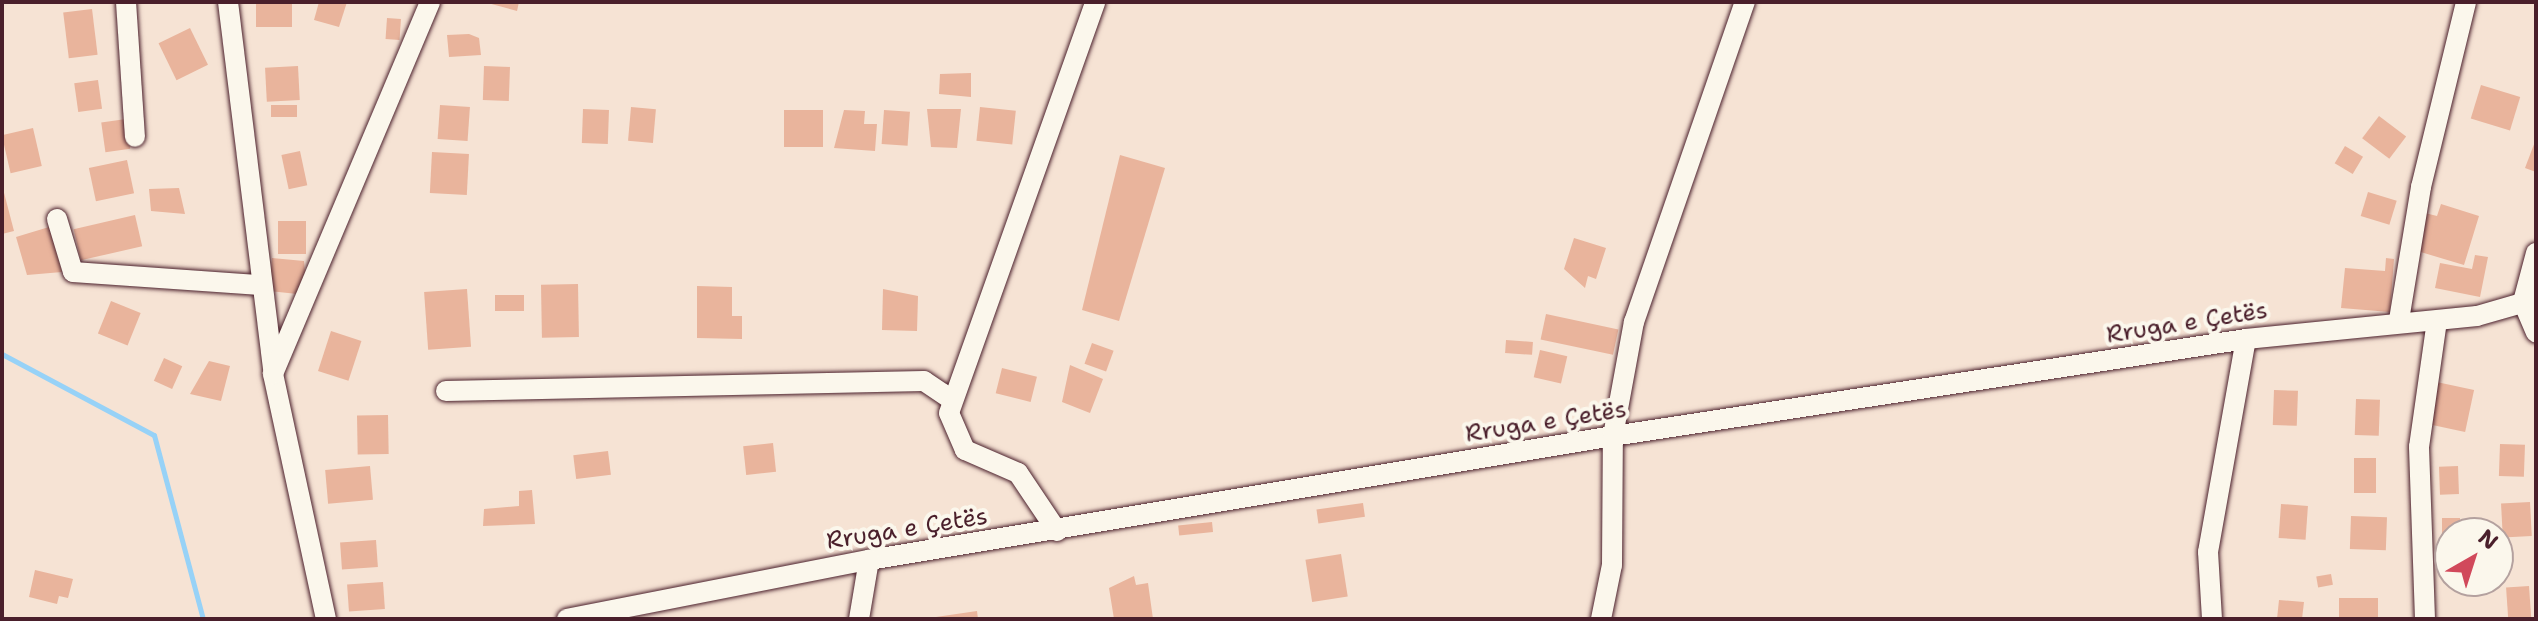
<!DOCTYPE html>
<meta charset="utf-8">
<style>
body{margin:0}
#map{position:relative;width:2538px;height:621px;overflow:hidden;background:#f6e3d4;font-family:"Shantell Sans",sans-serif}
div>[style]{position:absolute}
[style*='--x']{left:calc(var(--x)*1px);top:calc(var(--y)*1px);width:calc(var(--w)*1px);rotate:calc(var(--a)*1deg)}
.stream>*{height:5px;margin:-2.5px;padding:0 2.5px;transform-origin:2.5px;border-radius:2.5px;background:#97d2f7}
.building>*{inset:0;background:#e9b49c;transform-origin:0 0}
.roads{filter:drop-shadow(0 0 2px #4a1f2b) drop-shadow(0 0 2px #4a1f2b)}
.street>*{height:20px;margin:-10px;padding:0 10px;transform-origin:10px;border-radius:10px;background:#fbf7ec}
span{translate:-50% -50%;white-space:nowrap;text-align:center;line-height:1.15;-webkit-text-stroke:8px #fbf7ec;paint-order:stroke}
.street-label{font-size:24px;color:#4a1f2b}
.frame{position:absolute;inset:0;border:4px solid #4a1f2b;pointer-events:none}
.north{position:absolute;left:2434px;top:517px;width:80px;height:80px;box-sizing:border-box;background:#fbf7ec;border:2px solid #b4a19f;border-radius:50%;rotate:39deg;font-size:22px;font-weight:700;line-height:32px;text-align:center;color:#4a1f2b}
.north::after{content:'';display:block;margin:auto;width:28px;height:36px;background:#d1495b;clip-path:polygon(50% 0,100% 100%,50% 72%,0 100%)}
</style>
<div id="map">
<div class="stream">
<i style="--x:2;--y:354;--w:172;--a:28.1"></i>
<i style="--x:154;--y:435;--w:190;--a:75.1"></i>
</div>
<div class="building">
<i style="left:256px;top:2px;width:36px;height:25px"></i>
<i style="clip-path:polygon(319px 2px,347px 2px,339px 27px,314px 20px)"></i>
<i style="clip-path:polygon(484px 2px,519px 2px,517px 11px)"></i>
<i style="left:92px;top:9px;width:46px;height:29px;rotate:83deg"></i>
<i style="left:387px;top:18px;width:14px;height:21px;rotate:4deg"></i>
<i style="left:190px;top:28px;width:41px;height:35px;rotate:64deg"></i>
<i style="clip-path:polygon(469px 34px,479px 38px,481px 55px,449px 57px,447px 35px)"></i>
<i style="left:298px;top:66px;width:34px;height:33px;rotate:87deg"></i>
<i style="left:484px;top:66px;width:26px;height:34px;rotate:2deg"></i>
<i style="clip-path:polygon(971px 73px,971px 97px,939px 94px,940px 74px)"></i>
<i style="left:98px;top:80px;width:29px;height:24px;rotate:82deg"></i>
<i style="left:2481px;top:85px;width:41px;height:35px;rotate:17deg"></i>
<i style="left:271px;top:105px;width:26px;height:12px"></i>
<i style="left:440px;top:105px;width:30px;height:34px;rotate:4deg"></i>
<i style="left:631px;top:107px;width:25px;height:34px;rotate:5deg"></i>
<i style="left:980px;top:107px;width:36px;height:34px;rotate:6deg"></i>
<i style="left:583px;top:109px;width:26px;height:34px;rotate:2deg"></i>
<i style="clip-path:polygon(927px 109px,961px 109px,957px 148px,931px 147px)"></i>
<i style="left:784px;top:110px;width:39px;height:37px"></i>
<i style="clip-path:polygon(844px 110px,865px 111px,864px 124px,877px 124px,875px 151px,834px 148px)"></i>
<i style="left:884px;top:110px;width:26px;height:34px;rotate:4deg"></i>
<i style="left:2379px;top:116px;width:34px;height:28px;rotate:37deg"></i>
<i style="left:126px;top:119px;width:30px;height:25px;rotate:82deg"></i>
<i style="left:33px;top:128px;width:39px;height:32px;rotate:77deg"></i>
<i style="clip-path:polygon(2536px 139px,2536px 172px,2525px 168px)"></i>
<i style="left:2345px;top:146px;width:21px;height:20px;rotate:31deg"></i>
<i style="left:300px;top:151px;width:35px;height:19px;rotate:78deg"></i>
<i style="left:432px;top:152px;width:37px;height:41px;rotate:3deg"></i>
<i style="clip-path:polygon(1120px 155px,1165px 168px,1119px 321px,1082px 310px)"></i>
<i style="left:127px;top:160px;width:34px;height:39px;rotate:78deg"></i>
<i style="clip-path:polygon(2px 185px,14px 231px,2px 234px)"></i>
<i style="clip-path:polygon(179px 188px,185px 214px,151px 211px,149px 189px)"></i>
<i style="left:2368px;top:192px;width:30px;height:25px;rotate:17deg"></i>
<i style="clip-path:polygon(2441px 204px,2479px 216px,2464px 265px,2414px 250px,2425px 213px,2437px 216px)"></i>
<i style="left:135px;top:215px;width:32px;height:63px;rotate:77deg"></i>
<i style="left:278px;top:221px;width:28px;height:33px"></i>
<i style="clip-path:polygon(49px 227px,62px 272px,27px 275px,16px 237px)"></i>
<i style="clip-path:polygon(1574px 238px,1606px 248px,1596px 279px,1588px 276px,1585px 288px,1564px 269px)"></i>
<i style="clip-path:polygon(2475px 255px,2488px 257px,2480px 297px,2435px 288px,2440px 263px,2472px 269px)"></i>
<i style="clip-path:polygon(272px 258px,304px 261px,307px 295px,269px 291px)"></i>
<i style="clip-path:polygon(2386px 258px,2394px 259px,2390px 312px,2341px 308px,2345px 268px,2385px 271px)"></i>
<i style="left:578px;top:284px;width:53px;height:37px;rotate:89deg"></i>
<i style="clip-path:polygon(697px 286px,732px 287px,732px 316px,742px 316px,742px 339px,697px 338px)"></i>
<i style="left:467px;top:289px;width:58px;height:43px;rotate:86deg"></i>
<i style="clip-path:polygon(883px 289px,918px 296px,917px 331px,882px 330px)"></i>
<i style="left:495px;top:295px;width:29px;height:16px"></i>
<i style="left:111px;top:301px;width:32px;height:35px;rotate:22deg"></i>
<i style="left:1546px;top:314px;width:74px;height:26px;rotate:12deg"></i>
<i style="left:331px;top:331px;width:32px;height:42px;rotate:18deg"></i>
<i style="left:1506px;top:340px;width:27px;height:13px;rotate:4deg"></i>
<i style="left:1092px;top:343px;width:23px;height:22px;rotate:20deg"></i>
<i style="left:1540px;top:350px;width:28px;height:28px;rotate:13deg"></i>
<i style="left:164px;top:358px;width:20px;height:25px;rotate:24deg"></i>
<i style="clip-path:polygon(209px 361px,230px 366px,221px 401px,190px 394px)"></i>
<i style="clip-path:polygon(1070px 365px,1103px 379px,1090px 413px,1062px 402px)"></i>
<i style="left:1002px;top:368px;width:36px;height:26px;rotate:14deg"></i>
<i style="left:2432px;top:381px;width:43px;height:43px;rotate:12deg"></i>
<i style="left:2274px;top:390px;width:24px;height:35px;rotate:2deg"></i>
<i style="left:2356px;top:399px;width:24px;height:36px;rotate:2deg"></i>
<i style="left:388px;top:415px;width:39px;height:31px;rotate:89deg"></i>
<i style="left:773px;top:443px;width:29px;height:30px;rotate:84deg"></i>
<i style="left:2500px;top:444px;width:25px;height:32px;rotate:2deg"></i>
<i style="left:608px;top:451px;width:24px;height:35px;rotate:83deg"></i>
<i style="left:2354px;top:458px;width:22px;height:35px"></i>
<i style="left:370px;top:466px;width:34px;height:45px;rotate:85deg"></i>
<i style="left:2458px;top:466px;width:28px;height:19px;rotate:88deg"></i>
<i style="clip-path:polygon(532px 490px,535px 524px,483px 526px,484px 509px,519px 506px,519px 491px)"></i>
<i style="left:2530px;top:502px;width:34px;height:29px;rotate:87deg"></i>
<i style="left:1363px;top:503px;width:14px;height:47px;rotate:82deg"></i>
<i style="left:2281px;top:504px;width:27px;height:34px;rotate:4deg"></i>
<i style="left:2351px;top:516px;width:36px;height:33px;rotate:2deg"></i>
<i style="clip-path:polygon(2442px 518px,2460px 518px,2460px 533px,2450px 533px,2450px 553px,2442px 553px)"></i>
<i style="left:1212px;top:522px;width:10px;height:34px;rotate:84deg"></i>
<i style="left:376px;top:540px;width:27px;height:36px;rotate:86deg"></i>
<i style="left:1341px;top:554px;width:43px;height:36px;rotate:81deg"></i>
<i style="clip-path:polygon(35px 570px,73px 579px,68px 598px,59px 596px,57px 604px,29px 597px)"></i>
<i style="left:2331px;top:574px;width:11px;height:15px;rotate:80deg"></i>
<i style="clip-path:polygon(1134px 576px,1136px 585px,1148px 583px,1153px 619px,1114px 619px,1109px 588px)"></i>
<i style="left:383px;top:582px;width:27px;height:36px;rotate:86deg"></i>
<i style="left:2529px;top:586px;width:32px;height:23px;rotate:86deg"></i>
<i style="left:2339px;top:598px;width:39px;height:21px"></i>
<i style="clip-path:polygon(2279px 600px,2304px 602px,2302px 619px,2277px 619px)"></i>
<i style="clip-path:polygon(977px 611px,978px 619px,936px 619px,936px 617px)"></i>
</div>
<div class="roads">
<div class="street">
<i style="--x:126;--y:2;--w:135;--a:86.2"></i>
<i style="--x:228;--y:2;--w:372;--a:83"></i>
<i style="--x:57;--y:219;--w:55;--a:73.2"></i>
<i style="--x:73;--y:272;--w:188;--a:4"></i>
<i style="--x:2536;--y:253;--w:51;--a:104.9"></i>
<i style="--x:2523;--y:302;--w:33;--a:67"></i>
<i style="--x:2399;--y:320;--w:135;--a:-80.6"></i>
<i style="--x:2421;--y:187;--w:190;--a:-76.3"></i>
<i style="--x:446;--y:391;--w:478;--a:-1.2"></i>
<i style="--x:924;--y:381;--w:34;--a:34"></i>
<i style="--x:1057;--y:531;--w:70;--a:-123.9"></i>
<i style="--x:1018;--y:473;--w:58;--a:-156.5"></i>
<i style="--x:965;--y:450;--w:40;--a:-113.4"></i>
<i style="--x:949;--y:413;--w:436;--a:-70.4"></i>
<i style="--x:326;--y:619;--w:251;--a:-102.2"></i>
<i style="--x:273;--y:374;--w:404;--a:-67.1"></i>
<i style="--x:567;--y:619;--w:308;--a:-11.1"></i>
<i style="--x:869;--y:560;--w:754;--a:-9.46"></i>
<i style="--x:1613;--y:436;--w:640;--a:-8.71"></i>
<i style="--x:2246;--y:339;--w:232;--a:-5.7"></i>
<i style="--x:2477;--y:316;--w:61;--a:-16.1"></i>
<i style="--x:859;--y:619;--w:60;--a:-80.4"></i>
<i style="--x:1601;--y:619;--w:55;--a:-78.5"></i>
<i style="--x:1612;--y:565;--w:129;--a:-89.6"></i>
<i style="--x:1613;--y:436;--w:116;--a:-79.6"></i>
<i style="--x:1634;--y:322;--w:339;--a:-70.9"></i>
<i style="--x:2212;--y:619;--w:67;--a:-93.4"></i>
<i style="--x:2208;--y:552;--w:216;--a:-79.9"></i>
<i style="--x:2425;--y:619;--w:172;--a:-92"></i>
<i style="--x:2419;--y:447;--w:127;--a:-81.9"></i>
</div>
</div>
<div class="street-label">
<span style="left:2187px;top:323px;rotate:-9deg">Rruga e Çetës</span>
<span style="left:1546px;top:422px;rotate:-9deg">Rruga e Çetës</span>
<span style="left:907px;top:529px;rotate:-9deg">Rruga e Çetës</span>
</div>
<div class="frame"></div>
<div class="north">N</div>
</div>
